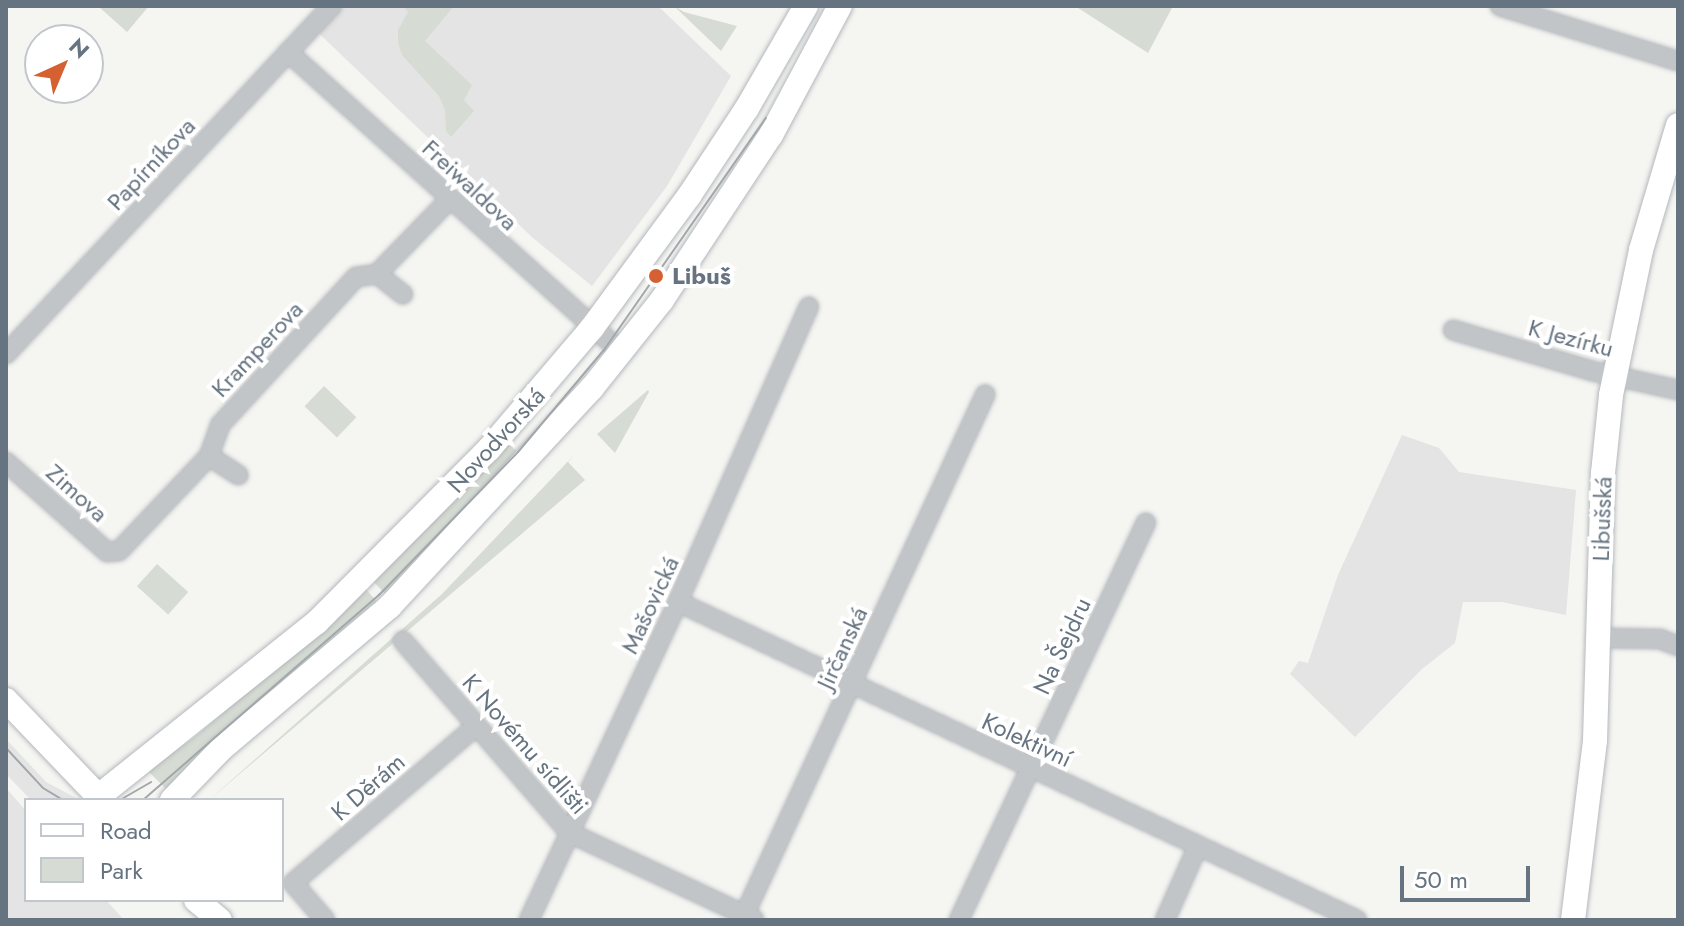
<!DOCTYPE html>
<meta charset="utf-8">
<style>
body{margin:0}
#map{position:relative;width:1684px;height:926px;overflow:hidden;background:#f5f5f2;font-family:Jost,sans-serif}
div>[style]{position:absolute}
[style*='--x']{left:calc(var(--x)*1px);top:calc(var(--y)*1px);width:calc(var(--w)*1px);rotate:calc(var(--a)*1deg)}
.built>*{inset:0;background:#e3e4e3}
.green>*{inset:0;background:#d6dcd3;transform-origin:0 0}
.roads{filter:drop-shadow(0 0 2px #b4b8bc) drop-shadow(0 0 2px #b4b8bc)}
.street>*{height:18px;margin:-9px;padding:0 9px;transform-origin:9px;border-radius:9px;background:#c1c5c8}
.secondary>*{height:24px;margin:-12px;padding:0 12px;transform-origin:12px;border-radius:12px;background:#fff}
.tram>*{height:2px;margin:-1px;padding:0 1px;transform-origin:1px;border-radius:1px;background:#a2a7ac}
.dots>*{width:22px;height:22px;translate:-50% -50%;box-sizing:border-box;border:4px solid #fff;border-radius:50%}
span{translate:-50% -50%;white-space:nowrap;text-align:center;line-height:1.15;-webkit-text-stroke:8px #fff;paint-order:stroke}
.street-label{font-size:24px;color:#667481}
.poi-label{font-size:24px;color:#667481;font-weight:700}
.left{translate:0 -50%;text-align:left}
.frame{position:absolute;inset:0;border:8px solid #667481;pointer-events:none}
.legend{position:absolute;left:24px;top:798px;width:260px;height:104px;box-sizing:border-box;background:#fff;border:2px solid #c2c7cd;margin:0;padding:10px 14px;list-style:none;font-size:24px;color:#667481}
.legend li{display:flex;align-items:center;gap:16px;height:40px}
.legend b{width:40px;border:2px solid #c2c7cd}
.north{position:absolute;left:24px;top:24px;width:80px;height:80px;box-sizing:border-box;background:#fff;border:2px solid #c2c7cd;border-radius:50%;rotate:44deg;font-size:22px;font-weight:700;line-height:32px;text-align:center;color:#667481}
.north::after{content:'';display:block;margin:auto;width:28px;height:36px;background:#d56132;clip-path:polygon(50% 0,100% 100%,50% 72%,0 100%)}
.scale{position:absolute;left:1400px;top:866px;width:130px;height:36px;box-sizing:border-box;border:4px solid #667481;border-top:0;padding-left:10px;font-size:24px;line-height:28px;white-space:nowrap;color:#667481;-webkit-text-stroke:6px #fff;paint-order:stroke}
</style>
<div id="map">
<div class="built">
<i style="clip-path:polygon(320px 6px,658px 6px,731px 76px,667px 186px,592px 286px,533px 238px,306px 21px)"></i>
<i style="clip-path:polygon(1402px 435px,1439px 448px,1459px 472px,1576px 490px,1566px 615px,1502px 602px,1463px 602px,1455px 643px,1422px 669px,1355px 737px,1290px 674px,1299px 661px,1308px 663px,1338px 575px)"></i>
<i style="clip-path:polygon(6px 739px,46px 782px,80px 800px,29px 798px,6px 774px)"></i>
<i style="clip-path:polygon(6px 788px,26px 811px,26px 900px,106px 900px,124px 920px,6px 920px)"></i>
</div>
<div class="green">
<i style="clip-path:polygon(98px 6px,149px 6px,127px 32px)"></i>
<i style="clip-path:polygon(403px 6px,454px 6px,425px 41px,472px 85px,464px 100px,474px 111px,451px 137px,446px 131px,445px 110px,439px 96px,402px 55px,398px 43px,398px 30px,408px 12px)"></i>
<i style="clip-path:polygon(674px 6px,684px 12px,737px 26px,721px 51px)"></i>
<i style="clip-path:polygon(1075px 6px,1173px 6px,1148px 53px)"></i>
<i style="left:324px;top:386px;width:45px;height:28px;rotate:44deg"></i>
<i style="clip-path:polygon(648px 390px,649px 392px,615px 453px,597px 434px)"></i>
<i style="clip-path:polygon(507px 443px,520px 454px,389px 598px,369px 577px)"></i>
<i style="clip-path:polygon(575px 454px,568px 462px,585px 480px,209px 800px,442px 594px)"></i>
<i style="left:157px;top:564px;width:42px;height:30px;rotate:42deg"></i>
<i style="clip-path:polygon(361px 584px,381px 606px,169px 792px,148px 771px,195px 737px,289px 657px)"></i>
</div>
<div class="roads">
<div class="street">
<i style="--x:1500;--y:6;--w:186;--a:17.2"></i>
<i style="--x:288;--y:52;--w:448;--a:42"></i>
<i style="--x:377;--y:274;--w:33;--a:38"></i>
<i style="--x:1453;--y:330;--w:145;--a:16.4"></i>
<i style="--x:1592;--y:371;--w:88;--a:12.5"></i>
<i style="--x:6;--y:354;--w:477;--a:-46.9"></i>
<i style="--x:209;--y:456;--w:35;--a:33"></i>
<i style="--x:6;--y:462;--w:135;--a:41.7"></i>
<i style="--x:107;--y:552;--w:12;--a:-5"></i>
<i style="--x:119;--y:551;--w:131;--a:-46.5"></i>
<i style="--x:209;--y:456;--w:33;--a:-70"></i>
<i style="--x:220;--y:425;--w:201;--a:-47.4"></i>
<i style="--x:356;--y:277;--w:21;--a:-8"></i>
<i style="--x:377;--y:274;--w:105;--a:-45.8"></i>
<i style="--x:678;--y:602;--w:750;--a:25.1"></i>
<i style="--x:1599;--y:638;--w:61;--a:0.9"></i>
<i style="--x:1660;--y:639;--w:19;--a:21"></i>
<i style="--x:403;--y:641;--w:254;--a:49"></i>
<i style="--x:570;--y:833;--w:203;--a:25.1"></i>
<i style="--x:325;--y:920;--w:49;--a:-130.9"></i>
<i style="--x:293;--y:883;--w:241;--a:-40.6"></i>
<i style="--x:529;--y:920;--w:351;--a:-64.9"></i>
<i style="--x:678;--y:602;--w:323;--a:-66.1"></i>
<i style="--x:742;--y:920;--w:579;--a:-65.16"></i>
<i style="--x:959;--y:920;--w:439;--a:-64.8"></i>
<i style="--x:1165;--y:920;--w:79;--a:-66"></i>
</div>
<div class="secondary">
<i style="--x:6;--y:700;--w:139;--a:46.2"></i>
<i style="--x:99;--y:796;--w:279;--a:-38.6"></i>
<i style="--x:317;--y:622;--w:244;--a:-45.2"></i>
<i style="--x:489;--y:449;--w:159;--a:-49.6"></i>
<i style="--x:592;--y:328;--w:164;--a:-53.7"></i>
<i style="--x:689;--y:196;--w:105;--a:-56.6"></i>
<i style="--x:747;--y:108;--w:118;--a:-60"></i>
<i style="--x:172;--y:800;--w:71;--a:-46.1"></i>
<i style="--x:221;--y:749;--w:221;--a:-40.2"></i>
<i style="--x:390;--y:606;--w:297;--a:-47.2"></i>
<i style="--x:592;--y:388;--w:112;--a:-51.5"></i>
<i style="--x:662;--y:300;--w:198;--a:-56.6"></i>
<i style="--x:771;--y:135;--w:146;--a:-61.9"></i>
<i style="--x:196;--y:900;--w:31;--a:40"></i>
<i style="--x:1573;--y:920;--w:180;--a:-83"></i>
<i style="--x:1595;--y:741;--w:268;--a:-88.3"></i>
<i style="--x:1603;--y:473;--w:78;--a:-84.1"></i>
<i style="--x:1611;--y:395;--w:148;--a:-78.3"></i>
<i style="--x:1641;--y:250;--w:130;--a:-73.5"></i>
</div>
</div>
<div class="tram">
<i style="--x:6;--y:748;--w:54;--a:47.2"></i>
<i style="--x:43;--y:788;--w:23;--a:31"></i>
<i style="--x:120;--y:800;--w:36;--a:-30"></i>
<i style="--x:143;--y:800;--w:313;--a:-41"></i>
<i style="--x:379;--y:595;--w:199;--a:-45.8"></i>
<i style="--x:518;--y:452;--w:133;--a:-49.9"></i>
<i style="--x:604;--y:350;--w:283;--a:-55.1"></i>
</div>
<div class="dots">
<i style="left:656px;top:276px;background:#d56132"></i>
</div>
<div class="street-label">
<span style="left:151px;top:164px;rotate:-47deg">Papírníkova</span>
<span style="left:470px;top:185px;rotate:43deg">Freiwaldova</span>
<span style="left:1571px;top:338px;rotate:15deg">K Jezírku</span>
<span style="left:257px;top:349px;rotate:-47deg">Kramperova</span>
<span style="left:496px;top:440px;rotate:-48deg">Novodvorská</span>
<span style="left:77px;top:493px;rotate:42deg">Zimova</span>
<span style="left:1602px;top:519px;rotate:-88deg">Libušská</span>
<span style="left:650px;top:605px;rotate:-65deg">Mašovická</span>
<span style="left:1062px;top:646px;rotate:-65deg">Na Šejdru</span>
<span style="left:842px;top:648px;rotate:-65deg">Jirčanská</span>
<span style="left:1027px;top:740px;rotate:25deg">Kolektivní</span>
<span style="left:525px;top:744px;rotate:49deg">K Novému sídlišti</span>
<span style="left:368px;top:787px;rotate:-41deg">K Děrám</span>
</div>
<div class="poi-label">
<span class="left" style="left:672px;top:276px">Libuš</span>
</div>
<div class="frame"></div>
<ul class="legend">
<li><b style="height:10px;background:#fff"></b>Road</li>
<li><b style="height:22px;background:#d6dcd3"></b>Park</li>
</ul>
<div class="north">N</div>
<div class="scale">50 m</div>
</div>
